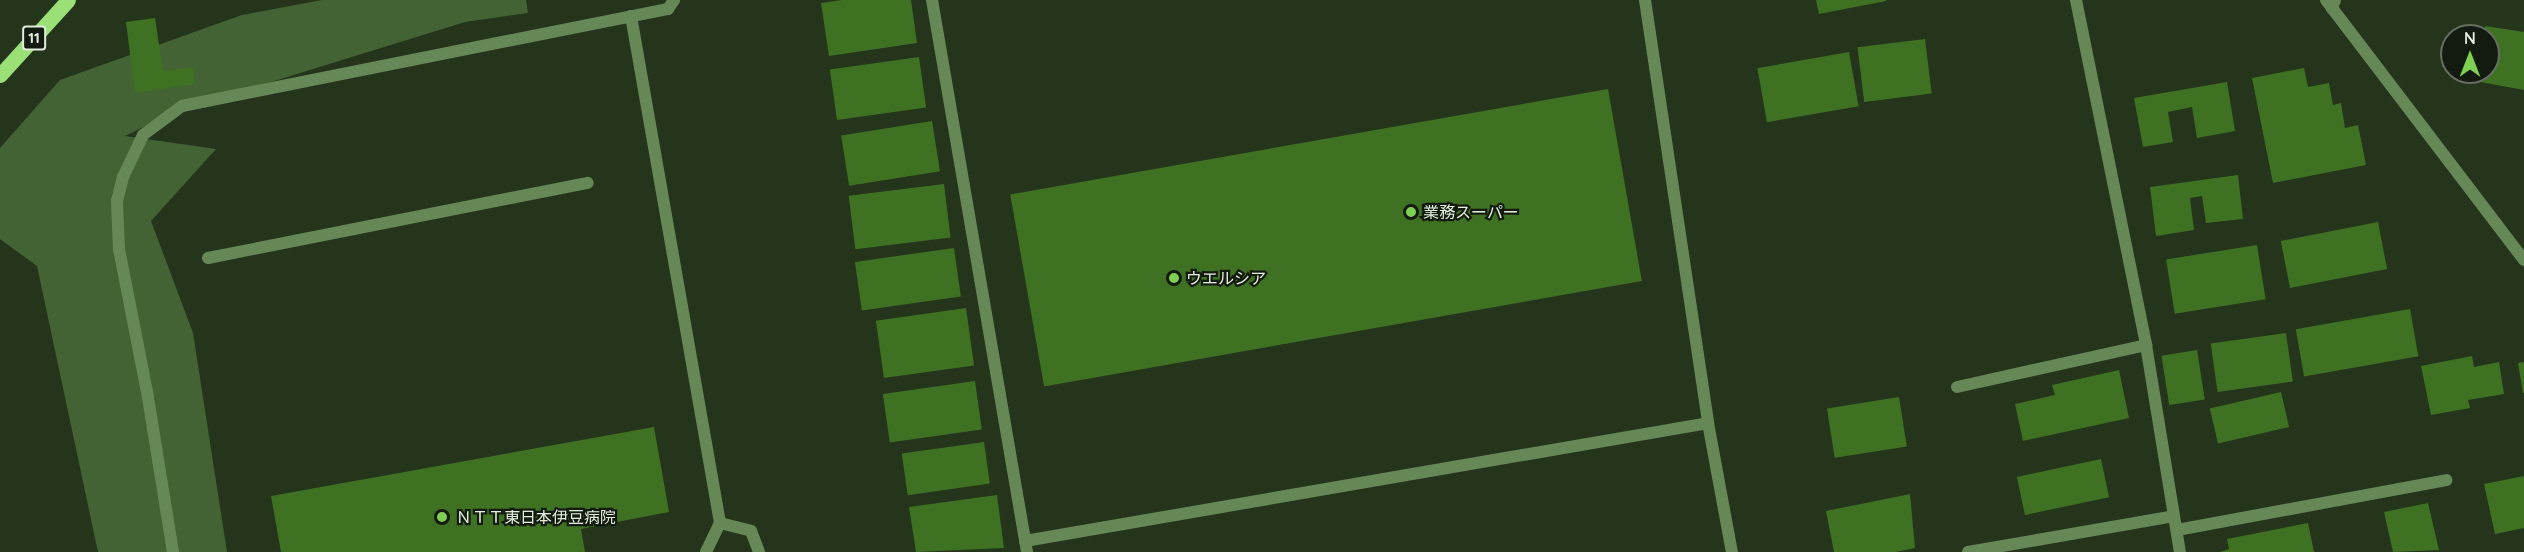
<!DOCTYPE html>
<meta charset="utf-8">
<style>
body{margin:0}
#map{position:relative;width:2524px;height:552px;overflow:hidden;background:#24351c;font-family:Quicksand,"Noto Sans JP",sans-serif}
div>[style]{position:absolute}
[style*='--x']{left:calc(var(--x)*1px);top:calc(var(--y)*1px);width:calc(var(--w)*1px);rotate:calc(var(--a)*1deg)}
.green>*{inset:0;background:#436334}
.building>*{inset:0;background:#3f7123;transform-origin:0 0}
.service>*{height:12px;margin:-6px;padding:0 6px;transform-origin:6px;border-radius:6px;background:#668857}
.minor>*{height:12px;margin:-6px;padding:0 6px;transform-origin:6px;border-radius:6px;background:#668857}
.tertiary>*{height:12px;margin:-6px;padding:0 6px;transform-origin:6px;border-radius:6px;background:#668857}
.primary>*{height:15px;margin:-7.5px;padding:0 7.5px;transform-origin:7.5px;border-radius:7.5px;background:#9ae077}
.dots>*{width:16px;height:16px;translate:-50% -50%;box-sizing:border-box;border:3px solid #131a0f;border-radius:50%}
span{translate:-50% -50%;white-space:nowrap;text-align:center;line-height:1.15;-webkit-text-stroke:4.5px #131a0f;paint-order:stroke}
.shield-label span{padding:2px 4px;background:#131a0f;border:2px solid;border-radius:4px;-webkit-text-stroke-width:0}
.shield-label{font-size:15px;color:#e2eddd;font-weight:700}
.poi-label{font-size:16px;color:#e2eddd}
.left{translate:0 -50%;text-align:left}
.north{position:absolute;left:2440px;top:24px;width:60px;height:60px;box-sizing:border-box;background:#131a0f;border:2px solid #666e61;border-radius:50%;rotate:0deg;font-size:16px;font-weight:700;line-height:24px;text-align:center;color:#e2eddd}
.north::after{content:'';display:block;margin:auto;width:21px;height:27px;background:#7fd052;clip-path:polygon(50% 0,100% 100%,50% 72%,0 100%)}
</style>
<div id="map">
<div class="green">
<i style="clip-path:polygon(322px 0,526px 0,528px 13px,465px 22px,174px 112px,125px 136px,216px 149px,151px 221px,193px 333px,227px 552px,98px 552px,37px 266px,0 239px,0 148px,60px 80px,242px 15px)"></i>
</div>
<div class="building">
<i style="clip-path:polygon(842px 0,911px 0,917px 43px,829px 56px,821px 3px)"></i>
<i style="clip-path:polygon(1816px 0,1886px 0,1886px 1px,1819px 14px)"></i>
<i style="clip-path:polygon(155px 18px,163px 71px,193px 67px,195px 84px,135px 93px,126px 22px)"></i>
<i style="clip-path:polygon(2485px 26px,2524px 32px,2524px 90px,2475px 81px,2477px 72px,2488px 72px)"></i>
<i style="left:1925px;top:39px;width:55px;height:68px;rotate:83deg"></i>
<i style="left:1849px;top:52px;width:55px;height:93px;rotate:80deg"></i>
<i style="left:919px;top:57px;width:51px;height:90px;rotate:82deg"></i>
<i style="clip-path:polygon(2304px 68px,2308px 87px,2329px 83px,2333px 105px,2341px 103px,2345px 128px,2358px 125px,2366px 165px,2273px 183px,2252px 78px)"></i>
<i style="clip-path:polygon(2227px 82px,2235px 131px,2197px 138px,2192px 107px,2168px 112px,2173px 142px,2143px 147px,2134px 98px)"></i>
<i style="left:1608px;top:89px;width:195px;height:607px;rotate:80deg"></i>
<i style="left:932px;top:121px;width:51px;height:92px;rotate:81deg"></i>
<i style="clip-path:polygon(2238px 175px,2243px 219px,2206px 223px,2202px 196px,2190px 198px,2194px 230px,2156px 236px,2150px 187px)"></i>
<i style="left:944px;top:184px;width:54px;height:96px;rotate:83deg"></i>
<i style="left:2378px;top:222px;width:48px;height:99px;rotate:79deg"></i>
<i style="left:2257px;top:245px;width:55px;height:92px;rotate:81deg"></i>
<i style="left:954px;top:248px;width:49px;height:100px;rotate:82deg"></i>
<i style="left:966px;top:308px;width:58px;height:91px;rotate:82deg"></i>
<i style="left:2410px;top:309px;width:48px;height:116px;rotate:80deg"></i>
<i style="left:2286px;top:333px;width:49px;height:76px;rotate:82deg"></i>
<i style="left:2197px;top:350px;width:50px;height:36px;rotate:81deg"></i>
<i style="clip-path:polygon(2472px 356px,2474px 367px,2499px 362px,2504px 394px,2468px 400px,2470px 408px,2431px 415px,2421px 366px)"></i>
<i style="clip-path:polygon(2524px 362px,2524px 393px,2523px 393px,2518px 363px)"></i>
<i style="clip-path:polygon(2119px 370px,2129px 418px,2023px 441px,2015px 404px,2055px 395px,2052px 385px)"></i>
<i style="left:975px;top:381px;width:49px;height:93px;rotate:82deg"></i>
<i style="left:2281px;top:392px;width:36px;height:73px;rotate:77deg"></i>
<i style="left:1899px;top:397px;width:50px;height:73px;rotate:81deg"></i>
<i style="clip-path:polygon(654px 427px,669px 512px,581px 529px,585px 552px,281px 552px,271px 496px)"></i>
<i style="left:984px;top:442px;width:42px;height:83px;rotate:82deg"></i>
<i style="left:2101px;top:459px;width:39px;height:86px;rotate:78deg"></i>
<i style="clip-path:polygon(2524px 476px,2524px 528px,2495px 534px,2484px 484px)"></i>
<i style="clip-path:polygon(1910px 494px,1915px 548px,1896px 552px,1834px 552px,1826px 511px)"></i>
<i style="clip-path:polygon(997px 495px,1004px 548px,916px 552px,909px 507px)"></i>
<i style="clip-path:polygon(2428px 503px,2439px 550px,2393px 552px,2384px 512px)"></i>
<i style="clip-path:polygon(2308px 523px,2314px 552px,2220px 552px,2229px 549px,2227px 539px)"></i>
</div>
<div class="service">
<i style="--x:631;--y:16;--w:515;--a:80.04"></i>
<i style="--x:720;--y:523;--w:32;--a:116"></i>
<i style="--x:208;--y:258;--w:387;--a:-11.2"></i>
<i style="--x:720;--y:523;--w:32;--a:14"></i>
<i style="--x:751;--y:531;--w:22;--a:69"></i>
<i style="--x:173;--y:552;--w:157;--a:-99.2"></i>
<i style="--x:148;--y:397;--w:151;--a:-101.1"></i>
<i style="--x:119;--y:249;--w:48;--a:-92.4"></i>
<i style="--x:117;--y:201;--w:25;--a:-76"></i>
<i style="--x:123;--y:177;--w:47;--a:-64.5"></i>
<i style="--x:143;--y:135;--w:49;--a:-36.6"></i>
<i style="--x:182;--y:106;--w:496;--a:-11.3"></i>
<i style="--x:668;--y:9;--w:11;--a:-56"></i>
</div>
<div class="minor">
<i style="--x:932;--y:0;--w:560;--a:80.23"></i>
<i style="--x:1645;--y:0;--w:428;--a:81.5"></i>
<i style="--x:1708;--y:423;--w:131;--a:79.5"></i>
<i style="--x:2076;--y:0;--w:352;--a:78.5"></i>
<i style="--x:2146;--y:345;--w:210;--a:80.7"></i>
<i style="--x:2335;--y:0;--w:9;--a:111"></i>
<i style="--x:2332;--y:8;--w:317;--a:52.7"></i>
<i style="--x:1957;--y:387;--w:194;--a:-12.5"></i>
<i style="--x:2177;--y:530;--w:274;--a:-10.5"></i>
<i style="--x:1025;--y:541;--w:693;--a:-9.8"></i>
<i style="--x:1968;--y:552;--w:209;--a:-9.9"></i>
</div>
<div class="tertiary">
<i style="--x:2326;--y:0;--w:10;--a:53"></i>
</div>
<div class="primary">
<i style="--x:0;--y:75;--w:101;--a:-47.8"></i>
</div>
<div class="dots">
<i style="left:1411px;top:212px;background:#7fd052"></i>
<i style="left:1174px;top:278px;background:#7fd052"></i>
<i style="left:442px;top:517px;background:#7fd052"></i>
</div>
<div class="shield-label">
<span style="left:34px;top:38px">11</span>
</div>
<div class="poi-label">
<span class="left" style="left:1423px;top:212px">業務スーパー</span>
<span class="left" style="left:1186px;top:278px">ウエルシア</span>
<span class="left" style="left:456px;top:517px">ＮＴＴ東日本伊豆病院</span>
</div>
<div class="north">N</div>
</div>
